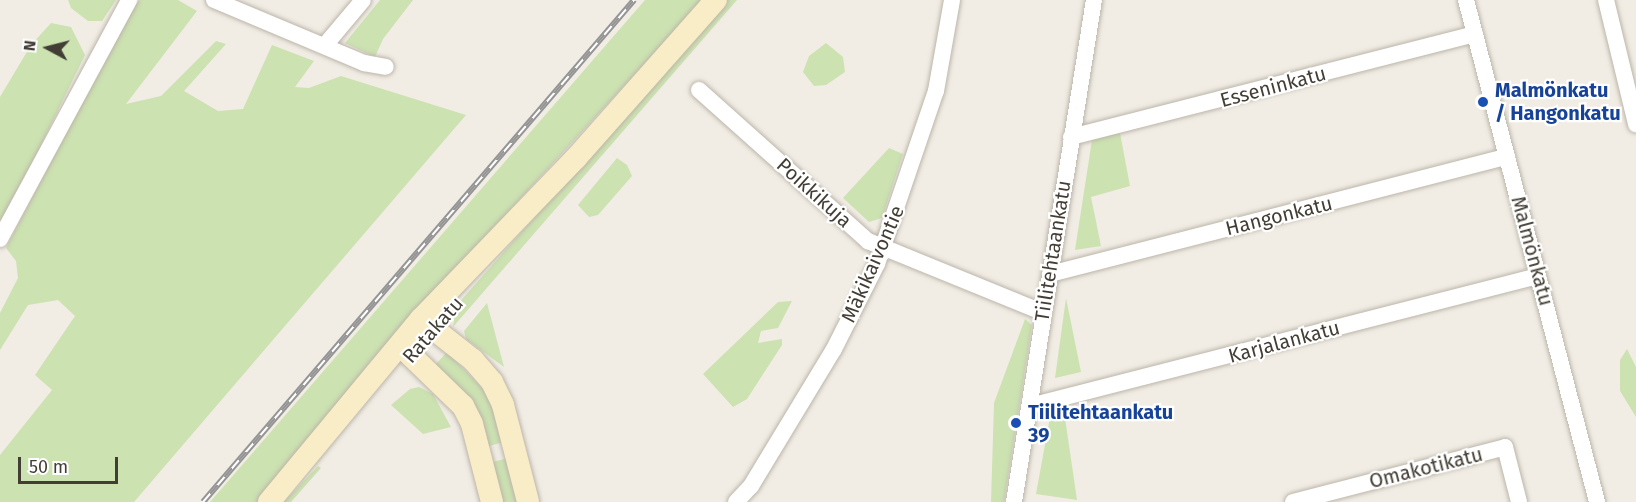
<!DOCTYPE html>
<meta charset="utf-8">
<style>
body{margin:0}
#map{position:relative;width:1636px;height:502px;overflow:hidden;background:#f1ede5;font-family:"Fira Sans",sans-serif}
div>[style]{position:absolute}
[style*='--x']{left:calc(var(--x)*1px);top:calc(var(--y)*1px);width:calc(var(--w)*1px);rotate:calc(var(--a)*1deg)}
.green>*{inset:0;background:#cce2b1}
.roads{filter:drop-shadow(0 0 2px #bcb5a9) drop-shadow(0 0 2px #bcb5a9)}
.minor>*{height:16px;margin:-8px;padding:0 8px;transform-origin:8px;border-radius:8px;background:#fff}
.secondary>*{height:22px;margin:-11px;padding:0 11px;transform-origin:11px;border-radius:11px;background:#f9edc7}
.rail>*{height:6px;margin-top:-3px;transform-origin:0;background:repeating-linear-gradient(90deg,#fff 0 11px,#949494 0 22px);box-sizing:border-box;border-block:2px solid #949494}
.dots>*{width:16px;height:16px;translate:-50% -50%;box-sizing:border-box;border:3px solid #fff;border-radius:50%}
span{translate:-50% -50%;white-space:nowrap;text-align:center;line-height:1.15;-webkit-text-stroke:4.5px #fff;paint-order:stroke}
.street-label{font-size:20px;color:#433e35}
.transit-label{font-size:20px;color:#164399;font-weight:700}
.left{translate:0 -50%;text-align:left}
.north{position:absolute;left:18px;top:18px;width:60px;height:60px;-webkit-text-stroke:4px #fff;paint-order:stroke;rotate:277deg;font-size:16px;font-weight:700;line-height:24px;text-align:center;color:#433e35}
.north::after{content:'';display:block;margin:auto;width:21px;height:27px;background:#433e35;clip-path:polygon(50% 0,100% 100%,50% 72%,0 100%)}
.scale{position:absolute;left:18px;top:457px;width:100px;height:27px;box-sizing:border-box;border:3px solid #433e35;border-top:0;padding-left:8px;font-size:18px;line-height:21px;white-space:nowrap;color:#433e35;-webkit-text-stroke:4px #fff;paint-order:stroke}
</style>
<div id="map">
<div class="green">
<i style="clip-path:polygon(68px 0,116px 0,102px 21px,88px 21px,71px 8px)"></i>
<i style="clip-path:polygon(140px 0,178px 0,197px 11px,126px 104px,161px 96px,216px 41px,226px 44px,184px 91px,218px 111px,243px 109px,272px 45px,314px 61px,295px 87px,309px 88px,341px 76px,466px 115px,134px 502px,0 502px,0 455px,52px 390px,35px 375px,75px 316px,58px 300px,28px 305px,0 350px,0 313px,18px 278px,16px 261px,6px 248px,131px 8px)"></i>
<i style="clip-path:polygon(380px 0,413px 0,383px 39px,375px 57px,345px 43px)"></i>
<i style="clip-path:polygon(645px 0,703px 0,370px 362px,259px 502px,210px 502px)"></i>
<i style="clip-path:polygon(727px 0,737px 0,453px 327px,456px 306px)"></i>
<i style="clip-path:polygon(51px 23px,71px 27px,85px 55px,0 229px,0 97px,31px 45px)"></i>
<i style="clip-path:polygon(826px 43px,843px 57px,845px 72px,826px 85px,814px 86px,803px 72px,809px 56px)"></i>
<i style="clip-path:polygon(1120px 133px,1130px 186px,1091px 197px,1101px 246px,1075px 250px,1092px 140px)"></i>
<i style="clip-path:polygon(889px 148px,903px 154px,882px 218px,869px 222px,843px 198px)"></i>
<i style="clip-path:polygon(617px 158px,627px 165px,632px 176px,598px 215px,589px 217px,578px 205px)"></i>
<i style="clip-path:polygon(1066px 298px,1081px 372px,1055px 378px)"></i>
<i style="clip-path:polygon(792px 301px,778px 328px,761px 331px,758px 343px,782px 339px,782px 345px,747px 399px,733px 407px,703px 374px,778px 302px)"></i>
<i style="clip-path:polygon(487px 303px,504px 367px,466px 339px,464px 331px)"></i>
<i style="clip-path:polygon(1025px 319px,1032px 325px,1004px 502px,991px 502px,994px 403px)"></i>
<i style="clip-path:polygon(1627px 349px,1636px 367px,1636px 417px,1620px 391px,1620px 360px)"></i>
<i style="clip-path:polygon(447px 352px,491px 397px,504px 442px,485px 447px,434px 366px)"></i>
<i style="clip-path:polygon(419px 387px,433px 394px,451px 427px,423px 434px,391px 405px,410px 389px)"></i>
<i style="clip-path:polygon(1064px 411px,1077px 500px,1036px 494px,1050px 417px)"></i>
<i style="clip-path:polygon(508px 458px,520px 502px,499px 502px,489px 463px)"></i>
<i style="clip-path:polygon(318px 466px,321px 468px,291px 502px,284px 502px)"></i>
</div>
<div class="roads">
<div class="minor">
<i style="--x:214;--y:0;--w:163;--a:22.8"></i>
<i style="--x:364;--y:63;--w:22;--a:10"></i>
<i style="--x:1466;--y:0;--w:519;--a:75.37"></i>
<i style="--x:1606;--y:0;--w:128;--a:76.4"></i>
<i style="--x:326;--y:44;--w:57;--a:-49.9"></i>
<i style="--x:699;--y:90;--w:227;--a:41.8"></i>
<i style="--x:868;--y:241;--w:190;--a:22.2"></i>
<i style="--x:1071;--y:137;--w:417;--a:-14.3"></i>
<i style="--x:0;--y:239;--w:272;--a:-61.6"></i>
<i style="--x:1050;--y:274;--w:472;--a:-14.4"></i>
<i style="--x:1030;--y:406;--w:524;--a:-14.35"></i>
<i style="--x:736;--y:502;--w:22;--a:-47"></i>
<i style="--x:751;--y:486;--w:160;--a:-58.8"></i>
<i style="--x:834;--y:349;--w:95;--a:-63.2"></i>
<i style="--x:877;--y:264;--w:183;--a:-71.2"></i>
<i style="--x:936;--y:91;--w:92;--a:-80"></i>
<i style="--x:1014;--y:502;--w:508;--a:-80.95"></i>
<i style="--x:1293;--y:502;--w:219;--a:-14.5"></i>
<i style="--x:1505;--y:447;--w:57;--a:75.7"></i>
</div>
<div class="secondary">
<i style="--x:421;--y:319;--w:66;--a:38.3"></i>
<i style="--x:473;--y:360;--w:29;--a:49"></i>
<i style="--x:492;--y:382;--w:25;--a:64"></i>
<i style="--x:503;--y:405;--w:100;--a:75.5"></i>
<i style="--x:400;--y:345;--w:88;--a:44.1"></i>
<i style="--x:463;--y:406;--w:20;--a:63"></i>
<i style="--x:472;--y:424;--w:81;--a:75.6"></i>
<i style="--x:269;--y:502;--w:238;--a:-50.3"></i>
<i style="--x:421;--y:319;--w:223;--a:-46.1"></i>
<i style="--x:576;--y:158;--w:211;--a:-48.5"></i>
</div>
</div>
<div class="rail">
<i style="--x:203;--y:502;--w:662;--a:-49.35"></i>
</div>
<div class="dots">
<i style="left:1483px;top:102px;background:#1a4fb4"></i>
<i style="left:1016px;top:423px;background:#1a4fb4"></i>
</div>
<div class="street-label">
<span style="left:1273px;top:87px;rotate:-15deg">Esseninkatu</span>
<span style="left:814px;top:193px;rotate:42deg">Poikkikuja</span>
<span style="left:1279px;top:216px;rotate:-14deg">Hangonkatu</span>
<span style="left:1053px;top:251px;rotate:-81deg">Tiilitehtaankatu</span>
<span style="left:1532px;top:251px;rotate:75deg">Malmönkatu</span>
<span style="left:873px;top:264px;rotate:-66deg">Mäkikaivontie</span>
<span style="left:433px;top:330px;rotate:-49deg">Ratakatu</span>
<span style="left:1284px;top:342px;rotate:-15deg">Karjalankatu</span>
<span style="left:1426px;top:468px;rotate:-14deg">Omakotikatu</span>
</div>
<div class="transit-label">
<span class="left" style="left:1495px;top:102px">Malmönkatu<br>/ Hangonkatu</span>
<span class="left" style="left:1028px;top:424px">Tiilitehtaankatu<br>39</span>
</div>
<div class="north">N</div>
<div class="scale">50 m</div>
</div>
